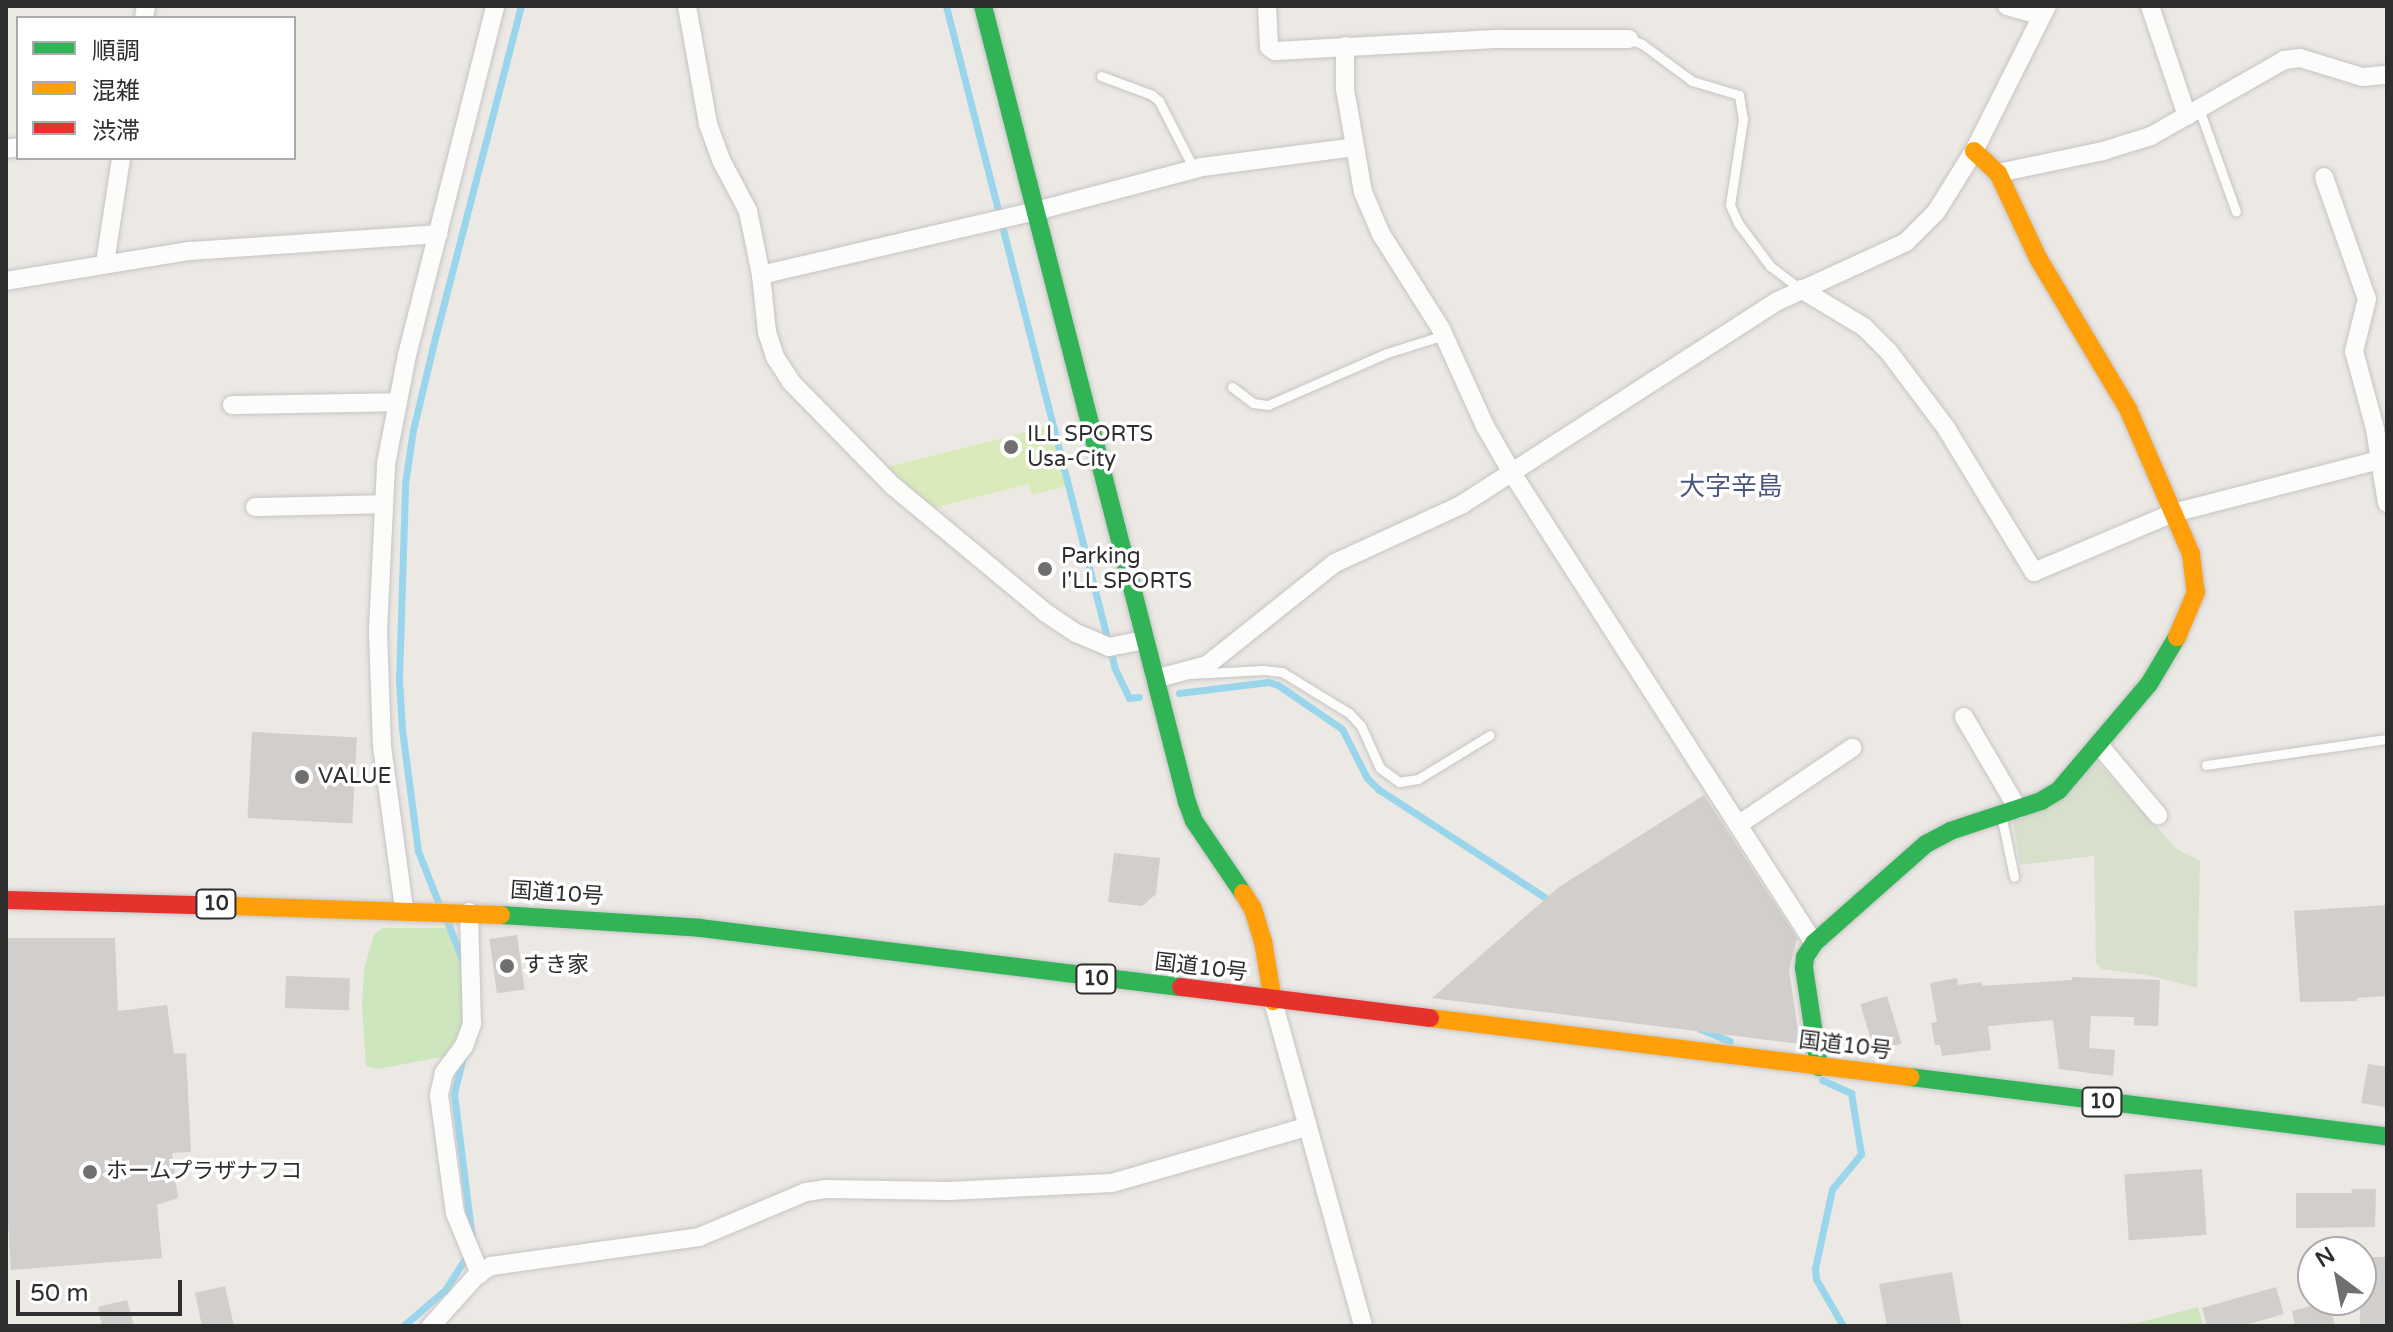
<!DOCTYPE html>
<meta charset="utf-8">
<style>
body{margin:0}
#map{position:relative;width:2393px;height:1332px;overflow:hidden;background:#ece8e4;font-family:"Varela Round","Noto Sans JP",sans-serif}
div>[style]{position:absolute}
[style*='--x']{left:calc(var(--x)*1px);top:calc(var(--y)*1px);width:calc(var(--w)*1px);rotate:calc(var(--a)*1deg)}
.green>*{inset:0;background:#cee6be}
.cemetery>*{inset:0;background:#d8e0cc}
.pitch>*{inset:0;background:#d9eabb}
.stream>*{height:7px;margin:-3.5px;padding:0 3.5px;transform-origin:3.5px;border-radius:3.5px;background:#99d6ec}
.building>*{inset:0;background:#d1cecb;transform-origin:0 0}
.roads{filter:drop-shadow(0 0 2px #c5c4c5) drop-shadow(0 0 2px #c5c4c5)}
.lane>*{height:9px;margin:-4.5px;padding:0 4.5px;transform-origin:4.5px;border-radius:4.5px;background:#fcfcfb}
.street>*{height:18px;margin:-9px;padding:0 9px;transform-origin:9px;border-radius:9px;background:#fcfcfb}
.fast>*{height:18px;margin:-9px;padding:0 9px;transform-origin:9px;border-radius:9px;background:#30b455}
.slow>*{height:18px;margin:-9px;padding:0 9px;transform-origin:9px;border-radius:9px;background:#ff9f0a}
.jam>*{height:18px;margin:-9px;padding:0 9px;transform-origin:9px;border-radius:9px;background:#e5322d}
.dots>*{width:22px;height:22px;translate:-50% -50%;box-sizing:border-box;border:4px solid #fff;border-radius:50%}
span{translate:-50% -50%;white-space:nowrap;text-align:center;line-height:1.15;-webkit-text-stroke:7px #fff;paint-order:stroke}
.shield-label span{padding:2px 6px;background:#fff;border:2px solid;border-radius:6px;-webkit-text-stroke-width:0}
.shield-label{font-size:20px;color:#2e2e2e;font-weight:700}
.poi-label{font-size:22px;color:#2e2e2e}
.left{translate:0 -50%;text-align:left}
.street-label{font-size:22px;color:#2e2e2e}
.quarter-label{font-size:26px;color:#4d5680}
.frame{position:absolute;inset:0;border:8px solid #2e2e2e;pointer-events:none}
.legend{position:absolute;left:16px;top:16px;width:280px;height:144px;box-sizing:border-box;background:#fff;border:2px solid #ababab;margin:0;padding:10px 14px;list-style:none;font-size:24px;color:#2e2e2e}
.legend li{display:flex;align-items:center;gap:16px;height:40px}
.legend b{width:40px;border:2px solid #ababab}
.north{position:absolute;left:2297px;top:1236px;width:80px;height:80px;box-sizing:border-box;background:#fff;border:2px solid #ababab;border-radius:50%;rotate:328deg;font-size:22px;font-weight:700;line-height:32px;text-align:center;color:#2e2e2e}
.north::after{content:'';display:block;margin:auto;width:28px;height:36px;background:#706f6e;clip-path:polygon(50% 0,100% 100%,50% 72%,0 100%)}
.scale{position:absolute;left:16px;top:1280px;width:166px;height:36px;box-sizing:border-box;border:4px solid #2e2e2e;border-top:0;padding-left:10px;font-size:24px;line-height:28px;white-space:nowrap;color:#2e2e2e;-webkit-text-stroke:6px #fff;paint-order:stroke}
</style>
<div id="map">
<div class="green">
<i style="clip-path:polygon(383px 928px,447px 928px,458px 944px,463px 959px,466px 1019px,446px 1056px,378px 1069px,366px 1066px,362px 1007px,364px 970px,374px 934px)"></i>
<i style="clip-path:polygon(2198px 1307px,2203px 1326px,2077px 1326px,2137px 1323px)"></i>
</div>
<div class="cemetery">
<i style="clip-path:polygon(2097px 762px,2177px 849px,2200px 861px,2197px 988px,2148px 975px,2101px 969px,2096px 962px,2094px 856px,2020px 865px,2013px 821px)"></i>
</div>
<div class="pitch">
<i style="clip-path:polygon(1051px 426px,1066px 486px,1032px 495px,1028px 484px,934px 508px,883px 468px)"></i>
</div>
<div class="stream">
<i style="--x:946;--y:6;--w:684;--a:75.7"></i>
<i style="--x:1115;--y:669;--w:32;--a:64"></i>
<i style="--x:1129;--y:698;--w:10;--a:-6"></i>
<i style="--x:1179;--y:693;--w:90;--a:-7"></i>
<i style="--x:1268;--y:682;--w:10;--a:17"></i>
<i style="--x:1278;--y:685;--w:78;--a:34.5"></i>
<i style="--x:1342;--y:729;--w:55;--a:63"></i>
<i style="--x:1367;--y:778;--w:16;--a:45"></i>
<i style="--x:1378;--y:789;--w:207;--a:33"></i>
<i style="--x:438;--y:902;--w:55;--a:-111.4"></i>
<i style="--x:418;--y:851;--w:123;--a:-97.5"></i>
<i style="--x:402;--y:729;--w:49;--a:-93.5"></i>
<i style="--x:399;--y:680;--w:196;--a:-88.2"></i>
<i style="--x:405;--y:484;--w:55;--a:-81.6"></i>
<i style="--x:413;--y:430;--w:95;--a:-76.6"></i>
<i style="--x:435;--y:338;--w:343;--a:-75.5"></i>
<i style="--x:447;--y:921;--w:43;--a:68.2"></i>
<i style="--x:1700;--y:1029;--w:32;--a:22"></i>
<i style="--x:463;--y:1057;--w:38;--a:104"></i>
<i style="--x:454;--y:1094;--w:145;--a:82.9"></i>
<i style="--x:1822;--y:1080;--w:32;--a:24"></i>
<i style="--x:1851;--y:1093;--w:62;--a:80.7"></i>
<i style="--x:1861;--y:1154;--w:45;--a:129.6"></i>
<i style="--x:1832;--y:1189;--w:81;--a:102.1"></i>
<i style="--x:1815;--y:1268;--w:11;--a:85"></i>
<i style="--x:1816;--y:1279;--w:54;--a:60.1"></i>
<i style="--x:403;--y:1326;--w:55;--a:-40.6"></i>
<i style="--x:445;--y:1290;--w:43;--a:-57.4"></i>
</div>
<div class="building">
<i style="left:252px;top:732px;width:105px;height:86px;rotate:3deg"></i>
<i style="clip-path:polygon(1704px 795px,1797px 938px,1789px 970px,1800px 1044px,1432px 998px,1559px 887px)"></i>
<i style="clip-path:polygon(1114px 853px,1160px 858px,1156px 894px,1142px 906px,1108px 902px)"></i>
<i style="clip-path:polygon(2387px 905px,2387px 996px,2357px 998px,2357px 1001px,2300px 1002px,2294px 911px)"></i>
<i style="left:517px;top:935px;width:55px;height:28px;rotate:82deg"></i>
<i style="clip-path:polygon(6px 938px,115px 938px,118px 1011px,167px 1005px,174px 1054px,186px 1053px,191px 1152px,172px 1153px,178px 1198px,157px 1205px,162px 1258px,11px 1270px,6px 1192px)"></i>
<i style="left:286px;top:976px;width:64px;height:32px;rotate:2deg"></i>
<i style="clip-path:polygon(2072px 977px,2160px 980px,2158px 1026px,2134px 1025px,2134px 1017px,2091px 1016px,2089px 1048px,2115px 1050px,2113px 1076px,2059px 1069px,2053px 1020px,1988px 1026px,1991px 1050px,1942px 1056px,1940px 1045px,1935px 1045px,1931px 1023px,1937px 1022px,1930px 983px,1957px 978px,1958px 985px,1982px 982px,1982px 986px,2072px 980px)"></i>
<i style="left:1887px;top:996px;width:50px;height:28px;rotate:73deg"></i>
<i style="clip-path:polygon(2368px 1064px,2387px 1067px,2385px 1107px,2361px 1103px)"></i>
<i style="left:2202px;top:1169px;width:66px;height:78px;rotate:86deg"></i>
<i style="clip-path:polygon(2352px 1189px,2376px 1189px,2375px 1227px,2296px 1228px,2296px 1193px,2351px 1193px)"></i>
<i style="left:2387px;top:1257px;width:69px;height:27px;rotate:90deg"></i>
<i style="clip-path:polygon(1952px 1272px,1961px 1326px,1887px 1326px,1879px 1284px)"></i>
<i style="clip-path:polygon(225px 1286px,234px 1326px,202px 1326px,195px 1293px)"></i>
<i style="clip-path:polygon(2276px 1287px,2284px 1314px,2242px 1326px,2207px 1326px,2202px 1308px)"></i>
<i style="clip-path:polygon(127px 1300px,134px 1326px,102px 1326px,98px 1307px)"></i>
<i style="clip-path:polygon(2329px 1301px,2335px 1326px,2295px 1326px,2292px 1311px)"></i>
</div>
<div class="roads">
<div class="lane">
<i style="--x:1629;--y:39;--w:14;--a:21"></i>
<i style="--x:1642;--y:44;--w:62;--a:36.5"></i>
<i style="--x:1692;--y:81;--w:49;--a:16.6"></i>
<i style="--x:1739;--y:95;--w:24;--a:81"></i>
<i style="--x:1743;--y:119;--w:87;--a:98.6"></i>
<i style="--x:1730;--y:205;--w:20;--a:66"></i>
<i style="--x:1738;--y:223;--w:54;--a:53.3"></i>
<i style="--x:1770;--y:266;--w:39;--a:37"></i>
<i style="--x:1101;--y:76;--w:54;--a:20.4"></i>
<i style="--x:1152;--y:95;--w:9;--a:41"></i>
<i style="--x:1159;--y:101;--w:76;--a:62.8"></i>
<i style="--x:2199;--y:109;--w:109;--a:70.2"></i>
<i style="--x:1232;--y:387;--w:26;--a:37"></i>
<i style="--x:1253;--y:403;--w:15;--a:8"></i>
<i style="--x:1268;--y:405;--w:130;--a:-23.6"></i>
<i style="--x:1387;--y:353;--w:60;--a:-17.5"></i>
<i style="--x:1190;--y:674;--w:73;--a:-3.1"></i>
<i style="--x:1263;--y:670;--w:19;--a:6"></i>
<i style="--x:1282;--y:672;--w:79;--a:31.5"></i>
<i style="--x:1349;--y:713;--w:18;--a:47"></i>
<i style="--x:1361;--y:726;--w:46;--a:65.7"></i>
<i style="--x:1380;--y:768;--w:24;--a:36"></i>
<i style="--x:1399;--y:782;--w:19;--a:-9"></i>
<i style="--x:1418;--y:779;--w:84;--a:-31.4"></i>
<i style="--x:2206;--y:765;--w:183;--a:-8.2"></i>
<i style="--x:2001;--y:814;--w:64;--a:78.3"></i>
</div>
<div class="street">
<i style="--x:687;--y:6;--w:120;--a:79.9"></i>
<i style="--x:708;--y:124;--w:38;--a:70"></i>
<i style="--x:721;--y:160;--w:58;--a:62.1"></i>
<i style="--x:748;--y:211;--w:65;--a:78.5"></i>
<i style="--x:761;--y:275;--w:57;--a:84"></i>
<i style="--x:767;--y:332;--w:26;--a:72"></i>
<i style="--x:775;--y:357;--w:30;--a:57"></i>
<i style="--x:791;--y:382;--w:146;--a:45.6"></i>
<i style="--x:893;--y:486;--w:199;--a:39.7"></i>
<i style="--x:1046;--y:613;--w:36;--a:34"></i>
<i style="--x:1076;--y:633;--w:36;--a:23"></i>
<i style="--x:1109;--y:647;--w:37;--a:-11"></i>
<i style="--x:1267;--y:6;--w:41;--a:87.2"></i>
<i style="--x:1269;--y:47;--w:7;--a:34"></i>
<i style="--x:1275;--y:51;--w:225;--a:-3.1"></i>
<i style="--x:1500;--y:39;--w:129;--a:0"></i>
<i style="--x:2007;--y:6;--w:36;--a:16"></i>
<i style="--x:2150;--y:6;--w:116;--a:71.4"></i>
<i style="--x:144;--y:18;--w:12;--a:-81"></i>
<i style="--x:1345;--y:46;--w:43;--a:90"></i>
<i style="--x:1345;--y:89;--w:105;--a:80.1"></i>
<i style="--x:1363;--y:192;--w:46;--a:66.8"></i>
<i style="--x:1381;--y:234;--w:112;--a:57.7"></i>
<i style="--x:1441;--y:329;--w:107;--a:65.6"></i>
<i style="--x:1485;--y:426;--w:54;--a:60.1"></i>
<i style="--x:1512;--y:473;--w:559;--a:57.28"></i>
<i style="--x:6;--y:149;--w:12;--a:-9"></i>
<i style="--x:1998;--y:173;--w:107;--a:-11.8"></i>
<i style="--x:2103;--y:151;--w:50;--a:-17.4"></i>
<i style="--x:2151;--y:136;--w:153;--a:-29.7"></i>
<i style="--x:2284;--y:60;--w:16;--a:-7"></i>
<i style="--x:2300;--y:58;--w:65;--a:17"></i>
<i style="--x:2362;--y:77;--w:25;--a:-5"></i>
<i style="--x:2324;--y:177;--w:129;--a:70.6"></i>
<i style="--x:2367;--y:299;--w:54;--a:104"></i>
<i style="--x:2354;--y:351;--w:81;--a:74.9"></i>
<i style="--x:2375;--y:429;--w:75;--a:80.8"></i>
<i style="--x:105;--y:263;--w:106;--a:-81.3"></i>
<i style="--x:761;--y:275;--w:282;--a:-13.1"></i>
<i style="--x:1036;--y:211;--w:172;--a:-14.8"></i>
<i style="--x:1202;--y:167;--w:154;--a:-7.4"></i>
<i style="--x:6;--y:281;--w:186;--a:-9.3"></i>
<i style="--x:190;--y:251;--w:249;--a:-3.9"></i>
<i style="--x:1801;--y:289;--w:74;--a:31.1"></i>
<i style="--x:1864;--y:327;--w:35;--a:45"></i>
<i style="--x:1889;--y:352;--w:95;--a:53.1"></i>
<i style="--x:1946;--y:428;--w:169;--a:58.6"></i>
<i style="--x:2034;--y:572;--w:151;--a:-23"></i>
<i style="--x:2173;--y:513;--w:214;--a:-14.4"></i>
<i style="--x:232;--y:405;--w:166;--a:-1"></i>
<i style="--x:255;--y:507;--w:128;--a:-1.3"></i>
<i style="--x:1155;--y:679;--w:54;--a:-15.1"></i>
<i style="--x:1207;--y:665;--w:164;--a:-38.6"></i>
<i style="--x:1335;--y:563;--w:139;--a:-24.7"></i>
<i style="--x:1461;--y:505;--w:377;--a:-32.8"></i>
<i style="--x:1778;--y:301;--w:141;--a:-24.7"></i>
<i style="--x:1906;--y:242;--w:42;--a:-45"></i>
<i style="--x:1936;--y:212;--w:72;--a:-58.1"></i>
<i style="--x:1974;--y:151;--w:162;--a:-63.3"></i>
<i style="--x:1964;--y:717;--w:107;--a:59.6"></i>
<i style="--x:2099;--y:745;--w:92;--a:49.9"></i>
<i style="--x:1738;--y:825;--w:138;--a:-34"></i>
<i style="--x:404;--y:909;--w:164;--a:-97.7"></i>
<i style="--x:382;--y:746;--w:116;--a:-92"></i>
<i style="--x:378;--y:630;--w:166;--a:-87.2"></i>
<i style="--x:386;--y:464;--w:111;--a:-79.1"></i>
<i style="--x:407;--y:355;--w:360;--a:-75.8"></i>
<i style="--x:469;--y:912;--w:112;--a:88.5"></i>
<i style="--x:472;--y:1024;--w:23;--a:110"></i>
<i style="--x:464;--y:1046;--w:34;--a:127"></i>
<i style="--x:444;--y:1073;--w:23;--a:103"></i>
<i style="--x:439;--y:1095;--w:119;--a:82.3"></i>
<i style="--x:455;--y:1213;--w:66;--a:67.7"></i>
<i style="--x:1273;--y:1001;--w:337;--a:74.5"></i>
<i style="--x:431;--y:1326;--w:69;--a:-48"></i>
<i style="--x:477;--y:1275;--w:17;--a:-33"></i>
<i style="--x:491;--y:1266;--w:210;--a:-7.9"></i>
<i style="--x:699;--y:1237;--w:116;--a:-22.8"></i>
<i style="--x:806;--y:1192;--w:19;--a:-9"></i>
<i style="--x:825;--y:1189;--w:124;--a:0.9"></i>
<i style="--x:949;--y:1191;--w:163;--a:-2.8"></i>
<i style="--x:1112;--y:1183;--w:202;--a:-16.1"></i>
</div>
<div class="fast">
<i style="--x:983;--y:6;--w:822;--a:75.63"></i>
<i style="--x:1187;--y:802;--w:20;--a:70"></i>
<i style="--x:1194;--y:821;--w:87;--a:55.8"></i>
<i style="--x:501;--y:915;--w:199;--a:3.7"></i>
<i style="--x:700;--y:928;--w:485;--a:7"></i>
<i style="--x:1819;--y:1067;--w:100;--a:-98.6"></i>
<i style="--x:1804;--y:968;--w:11;--a:-85"></i>
<i style="--x:1805;--y:957;--w:17;--a:-57"></i>
<i style="--x:1814;--y:943;--w:149;--a:-41.5"></i>
<i style="--x:1926;--y:844;--w:27;--a:-28"></i>
<i style="--x:1950;--y:831;--w:96;--a:-18.2"></i>
<i style="--x:2041;--y:801;--w:21;--a:-31"></i>
<i style="--x:2059;--y:790;--w:139;--a:-49.7"></i>
<i style="--x:2149;--y:684;--w:55;--a:-59.2"></i>
<i style="--x:1910;--y:1077;--w:481;--a:7.1"></i>
</div>
<div class="slow">
<i style="--x:1974;--y:151;--w:33;--a:43"></i>
<i style="--x:1998;--y:173;--w:94;--a:64.8"></i>
<i style="--x:2038;--y:258;--w:176;--a:59.2"></i>
<i style="--x:2128;--y:409;--w:158;--a:66.5"></i>
<i style="--x:2191;--y:554;--w:38;--a:83"></i>
<i style="--x:2196;--y:592;--w:49;--a:112.9"></i>
<i style="--x:1243;--y:893;--w:19;--a:58"></i>
<i style="--x:1253;--y:909;--w:34;--a:73"></i>
<i style="--x:1263;--y:941;--w:61;--a:80.5"></i>
<i style="--x:202;--y:905;--w:299;--a:1.9"></i>
<i style="--x:1430;--y:1018;--w:484;--a:7"></i>
</div>
<div class="jam">
<i style="--x:6;--y:900;--w:196;--a:1.5"></i>
<i style="--x:1181;--y:987;--w:251;--a:7.1"></i>
</div>
</div>
<div class="dots">
<i style="left:1011px;top:447px;background:#706f6e"></i>
<i style="left:1045px;top:569px;background:#706f6e"></i>
<i style="left:302px;top:777px;background:#706f6e"></i>
<i style="left:507px;top:966px;background:#706f6e"></i>
<i style="left:90px;top:1172px;background:#706f6e"></i>
</div>
<div class="shield-label">
<span style="left:216px;top:904px">10</span>
<span style="left:1096px;top:979px">10</span>
<span style="left:2102px;top:1102px">10</span>
</div>
<div class="poi-label">
<span class="left" style="left:1027px;top:447px">ILL SPORTS<br>Usa-City</span>
<span class="left" style="left:1061px;top:569px">Parking<br>I'LL SPORTS</span>
<span class="left" style="left:318px;top:777px">VALUE</span>
<span class="left" style="left:523px;top:966px">すき家</span>
<span class="left" style="left:106px;top:1172px">ホームプラザナフコ</span>
</div>
<div class="street-label">
<span style="left:557px;top:894px;rotate:4deg">国道10号</span>
<span style="left:1201px;top:968px;rotate:7deg">国道10号</span>
<span style="left:1845px;top:1046px;rotate:7deg">国道10号</span>
</div>
<div class="quarter-label">
<span style="left:1731px;top:487px">大字辛島</span>
</div>
<div class="frame"></div>
<ul class="legend">
<li><b style="height:10px;background:#30b455"></b>順調</li>
<li><b style="height:10px;background:#ff9f0a"></b>混雑</li>
<li><b style="height:10px;background:#e5322d"></b>渋滞</li>
</ul>
<div class="north">N</div>
<div class="scale">50 m</div>
</div>
